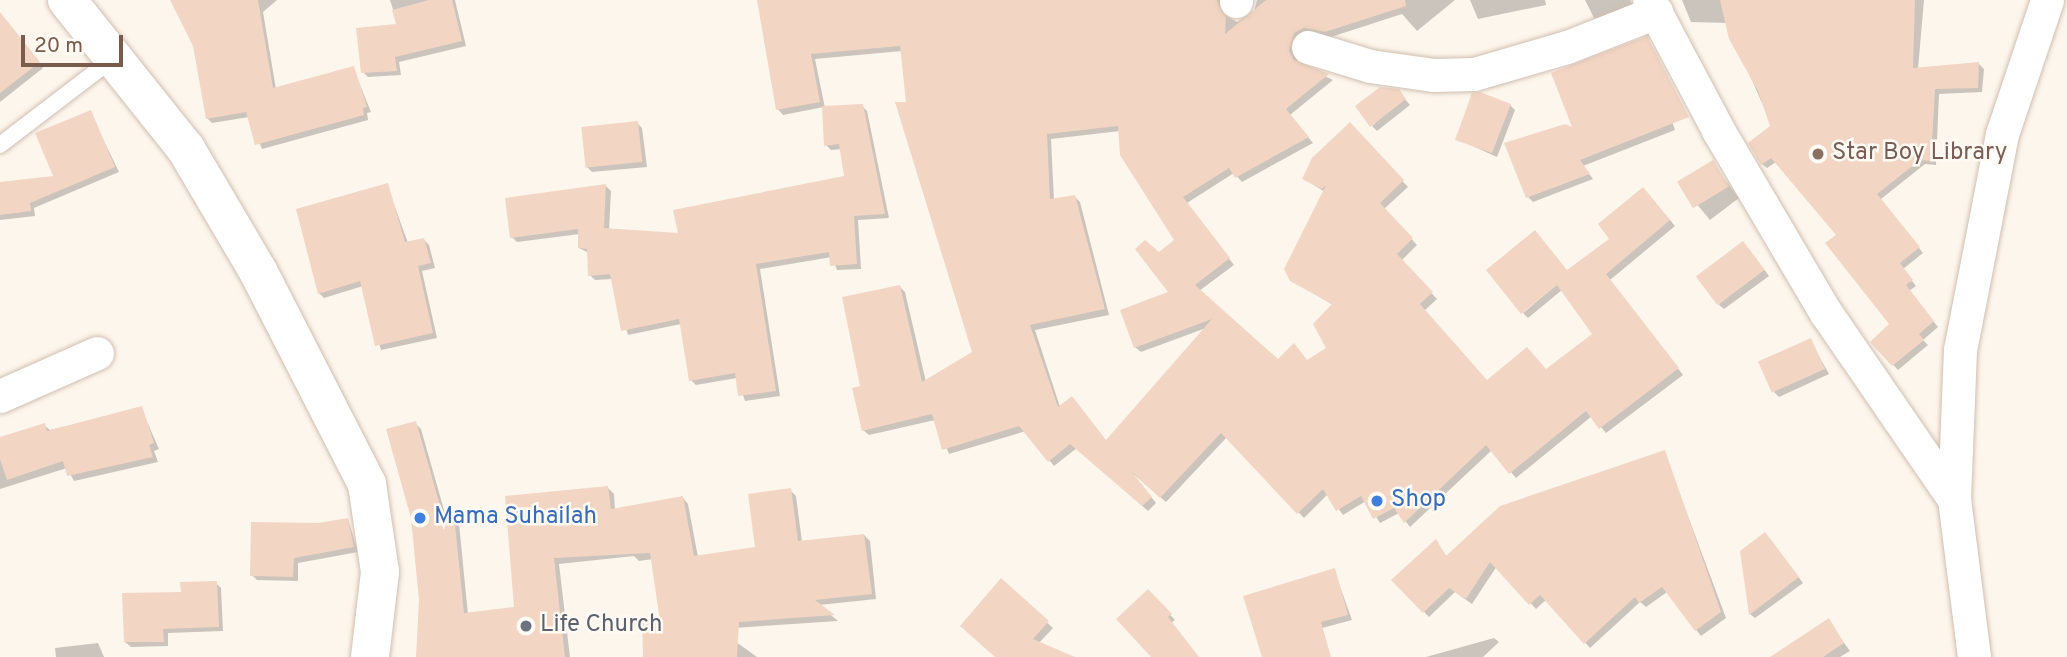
<!DOCTYPE html>
<style>
body{margin:0}
#map{position:relative;width:2067px;height:657px;overflow:hidden;background:#fdf6ec;font-family:Overpass,sans-serif}
div>[style]{position:absolute}
[style*='--x']{left:calc(var(--x)*1px);top:calc(var(--y)*1px);width:calc(var(--w)*1px);rotate:calc(var(--a)*1deg)}
.shadow>*{inset:0;background:#0003}
.building>*{inset:0;background:#f3d5c3;transform-origin:0 0}
.roads{filter:drop-shadow(0 0 2px #d1beb0) drop-shadow(0 0 2px #d1beb0)}
.lane>*{height:16px;margin:-8px;padding:0 8px;transform-origin:8px;border-radius:8px;background:#fff}
.street>*{height:33px;margin:-16.5px;padding:0 16.5px;transform-origin:16.5px;border-radius:16.5px;background:#fff}
.secondary>*{height:38px;margin:-19px;padding:0 19px;transform-origin:19px;border-radius:19px;background:#fff}
.dots>*{width:19px;height:19px;translate:-50% -50%;box-sizing:border-box;border:4px solid #fffaf3;border-radius:50%}
span{translate:-50% -50%;white-space:nowrap;text-align:center;line-height:1.15;-webkit-text-stroke:5px #fffaf3;paint-order:stroke}
.education-label{font-size:24px;color:#785e54}
.left{translate:0 -50%;text-align:left}
.shop-label{font-size:24px;color:#366cbe}
.worship-label{font-size:24px;color:#5b616d}
.scale{position:absolute;left:21px;top:35px;width:102px;height:32px;box-sizing:border-box;border:4px solid #7a5c4d;border-top:0;padding-left:9px;font-size:21px;line-height:24px;white-space:nowrap;color:#7a5c4d;-webkit-text-stroke:5px #fffaf3;paint-order:stroke}
</style>
<div id="map">
<div class="shadow">
<i style="clip-path:polygon(172px 0,277px 0,263px 12px,276px 89px,353px 68px,371px 112px,367px 113px,368px 120px,262px 149px,249px 117px,212px 123px,207px 118px,194px 46px)"></i>
<i style="clip-path:polygon(390px 0,455px 0,466px 46px,399px 62px,401px 75px,368px 77px,363px 72px,398px 25px)"></i>
<i style="clip-path:polygon(evenodd,758px 0,1224px 0,1223px 14px,1237px 22px,1254px 11px,1257px 0,1455px 0,1417px 31px,1402px 14px,1331px 37px,1311px 33px,1294px 48px,1298px 63px,1333px 80px,1290px 115px,1313px 143px,1242px 182px,1234px 173px,1187px 203px,1234px 265px,1199px 291px,1278px 362px,1308px 361px,1328px 348px,1333px 305px,1292px 280px,1325px 192px,1304px 179px,1350px 125px,1408px 187px,1384px 209px,1417px 245px,1401px 261px,1437px 299px,1424px 311px,1487px 382px,1546px 371px,1595px 334px,1562px 290px,1528px 318px,1523px 313px,1611px 239px,1648px 194px,1675px 226px,1610px 280px,1683px 375px,1606px 433px,1592px 416px,1516px 478px,1492px 450px,1410px 527px,1399px 513px,1380px 523px,1366px 501px,1343px 515px,1328px 494px,1304px 518px,1227px 437px,1166px 502px,1131px 472px,1156px 503px,1148px 511px,1077px 448px,1054px 466px,1026px 431px,949px 454px,935px 420px,869px 435px,863px 430px,862px 387px,899px 286px,905px 292px,926px 382px,974px 353px,908px 103px,902px 51px,815px 59px,825px 108px,862px 106px,867px 111px,889px 218px,858px 220px,861px 269px,837px 270px,832px 257px,760px 269px,780px 396px,745px 401px,737px 378px,696px 385px,691px 380px,681px 324px,628px 335px,612px 279px,595px 280px,590px 275px,589px 253px,579px 248px,580px 234px,517px 242px,512px 237px,606px 186px,611px 191px,609px 230px,680px 235px,846px 177px,842px 149px,831px 150px,826px 145px,824px 107px,783px 115px,778px 109px,758px 0,1120px 131px,1176px 241px,1158px 254px,1171px 293px,1135px 347px,1141px 352px,1206px 328px,1107px 441px,1060px 407px,1035px 330px,1109px 315px,1080px 202px,1075px 197px,1054px 200px,1051px 139px,1120px 131px)"></i>
<i style="clip-path:polygon(1470px 0,1545px 0,1546px 5px,1478px 19px)"></i>
<i style="clip-path:polygon(1585px 0,1630px 0,1633px 7px,1596px 22px)"></i>
<i style="clip-path:polygon(1682px 0,1924px 0,1918px 69px,1979px 64px,1984px 69px,1982px 92px,1939px 94px,1936px 165px,1925px 164px,1881px 199px,1923px 253px,1903px 269px,1916px 286px,1909px 291px,1938px 327px,1923px 340px,1928px 345px,1898px 370px,1872px 342px,1892px 324px,1838px 235px,1776px 162px,1767px 168px,1762px 164px,1772px 126px,1727px 23px,1691px 22px)"></i>
<i style="clip-path:polygon(0 13px,43px 68px,0 102px)"></i>
<i style="clip-path:polygon(1646px 46px,1675px 130px,1583px 166px,1593px 179px,1533px 202px,1528px 197px,1575px 130px)"></i>
<i style="clip-path:polygon(1403px 97px,1410px 105px,1377px 131px,1372px 126px)"></i>
<i style="clip-path:polygon(1510px 105px,1515px 110px,1497px 157px,1457px 139px)"></i>
<i style="clip-path:polygon(90px 112px,119px 172px,34px 208px,35px 216px,0 220px,0 184px,56px 177px)"></i>
<i style="clip-path:polygon(637px 123px,642px 128px,647px 167px,592px 172px,587px 167px)"></i>
<i style="clip-path:polygon(1716px 168px,1739px 198px,1710px 220px,1681px 185px)"></i>
<i style="clip-path:polygon(387px 185px,408px 243px,423px 239px,429px 245px,435px 268px,422px 271px,437px 338px,381px 350px,363px 286px,324px 298px,319px 293px)"></i>
<i style="clip-path:polygon(1748px 248px,1769px 276px,1724px 309px,1719px 305px)"></i>
<i style="clip-path:polygon(1812px 344px,1829px 374px,1779px 397px,1774px 392px)"></i>
<i style="clip-path:polygon(141px 408px,159px 449px,154px 451px,158px 462px,74px 481px,67px 468px,0 489px,0 439px,44px 425px,50px 430px)"></i>
<i style="clip-path:polygon(415px 423px,421px 429px,446px 517px,459px 523px,468px 615px,516px 609px,507px 498px,608px 488px,614px 494px,615px 510px,683px 498px,688px 504px,698px 557px,757px 549px,790px 490px,796px 496px,802px 542px,864px 535px,870px 541px,876px 599px,819px 605px,838px 621px,718px 629px,757px 657px,644px 657px,662px 623px,653px 559px,639px 561px,634px 556px,559px 564px,570px 657px,418px 657px,421px 600px)"></i>
<i style="clip-path:polygon(1664px 452px,1726px 618px,1701px 636px,1667px 592px,1646px 607px,1640px 602px,1590px 648px,1547px 599px,1536px 609px,1497px 566px,1472px 604px,1455px 592px,1429px 617px,1394px 580px,1436px 542px,1447px 557px)"></i>
<i style="clip-path:polygon(348px 519px,358px 552px,298px 563px,298px 581px,257px 580px,252px 575px,318px 525px)"></i>
<i style="clip-path:polygon(1770px 539px,1803px 583px,1755px 618px,1750px 614px)"></i>
<i style="clip-path:polygon(1334px 570px,1352px 620px,1263px 644px)"></i>
<i style="clip-path:polygon(1002px 581px,1053px 628px,1039px 643px,1070px 657px,997px 657px)"></i>
<i style="clip-path:polygon(216px 583px,221px 588px,223px 631px,168px 633px,168px 646px,131px 647px,125px 642px,183px 594px)"></i>
<i style="clip-path:polygon(1148px 591px,1175px 620px,1171px 623px,1198px 657px,1159px 657px)"></i>
<i style="clip-path:polygon(1828px 621px,1850px 651px,1840px 657px,1773px 657px)"></i>
<i style="clip-path:polygon(1494px 638px,1499px 642px,1483px 657px,1426px 657px)"></i>
<i style="clip-path:polygon(98px 643px,104px 657px,56px 657px,55px 648px)"></i>
</div>
<div class="building">
<i style="clip-path:polygon(170px 0,258px 0,273px 88px,354px 66px,367px 107px,363px 108px,364px 115px,255px 145px,246px 112px,206px 119px,193px 46px)"></i>
<i style="clip-path:polygon(429px 0,452px 0,462px 41px,395px 57px,397px 71px,361px 73px,356px 28px,396px 24px,392px 10px)"></i>
<i style="clip-path:polygon(evenodd,757px 0,1217px 0,1226px 17px,1225px 34px,1266px 0,1405px 0,1406px 6px,1325px 32px,1304px 28px,1294px 33px,1289px 51px,1294px 60px,1329px 74px,1286px 109px,1309px 137px,1235px 178px,1229px 168px,1183px 197px,1230px 258px,1195px 285px,1278px 359px,1294px 343px,1307px 360px,1326px 348px,1313px 324px,1332px 304px,1290px 281px,1284px 269px,1326px 185px,1322px 189px,1302px 179px,1312px 158px,1350px 122px,1404px 180px,1380px 203px,1413px 238px,1397px 254px,1433px 292px,1420px 304px,1487px 380px,1527px 347px,1546px 369px,1592px 334px,1557px 285px,1521px 314px,1486px 270px,1535px 230px,1567px 270px,1609px 239px,1598px 224px,1643px 187px,1670px 220px,1606px 274px,1679px 368px,1599px 429px,1586px 411px,1509px 474px,1486px 445px,1404px 523px,1394px 508px,1373px 519px,1361px 496px,1336px 511px,1323px 489px,1297px 514px,1221px 433px,1160px 498px,1131px 471px,1152px 497px,1142px 506px,1070px 444px,1048px 462px,1019px 426px,942px 450px,932px 414px,862px 431px,852px 388px,860px 386px,842px 297px,900px 285px,922px 382px,972px 352px,895px 102px,906px 102px,900px 46px,811px 54px,820px 102px,776px 110px,757px 0,1118px 126px,1120px 155px,1174px 240px,1159px 252px,1145px 240px,1135px 249px,1168px 292px,1120px 310px,1134px 348px,1212px 319px,1106px 440px,1072px 396px,1058px 407px,1030px 325px,1105px 309px,1075px 195px,1050px 199px,1047px 134px,1118px 126px)"></i>
<i style="clip-path:polygon(1720px 0,1915px 0,1913px 68px,1979px 62px,1978px 88px,1935px 89px,1931px 161px,1920px 160px,1877px 194px,1920px 247px,1900px 263px,1913px 280px,1906px 285px,1934px 321px,1919px 334px,1924px 340px,1892px 366px,1870px 342px,1889px 324px,1825px 243px,1836px 235px,1771px 158px,1761px 165px,1748px 143px,1770px 126px,1758px 91px,1729px 39px)"></i>
<i style="clip-path:polygon(0 12px,40px 62px,0 93px)"></i>
<i style="clip-path:polygon(1647px 36px,1689px 117px,1580px 160px,1590px 174px,1526px 198px,1504px 143px,1565px 124px,1572px 127px,1551px 73px)"></i>
<i style="clip-path:polygon(1380px 87px,1399px 89px,1406px 99px,1370px 127px,1355px 106px)"></i>
<i style="clip-path:polygon(1480px 92px,1511px 104px,1492px 153px,1455px 140px,1472px 93px)"></i>
<i style="clip-path:polygon(863px 104px,885px 214px,854px 216px,857px 264px,830px 266px,829px 252px,756px 264px,776px 391px,738px 396px,735px 373px,689px 381px,679px 319px,621px 331px,610px 274px,588px 276px,587px 249px,578px 248px,578px 229px,510px 238px,505px 198px,606px 184px,604px 228px,678px 233px,673px 210px,844px 176px,839px 144px,824px 146px,822px 106px)"></i>
<i style="clip-path:polygon(91px 110px,115px 167px,30px 203px,31px 211px,0 215px,0 182px,53px 176px,35px 133px)"></i>
<i style="left:638px;top:121px;width:41px;height:57px;rotate:84deg"></i>
<i style="left:1713px;top:160px;width:31px;height:42px;rotate:59deg"></i>
<i style="clip-path:polygon(388px 183px,405px 242px,424px 238px,431px 263px,418px 266px,433px 333px,375px 346px,360px 281px,318px 294px,296px 209px)"></i>
<i style="left:1743px;top:241px;width:36px;height:59px;rotate:53deg"></i>
<i style="left:1811px;top:338px;width:34px;height:58px;rotate:66deg"></i>
<i style="clip-path:polygon(142px 406px,154px 443px,149px 445px,153px 457px,67px 476px,63px 461px,7px 480px,0 459px,0 437px,45px 423px,47px 431px)"></i>
<i style="clip-path:polygon(416px 421px,443px 516px,454px 515px,464px 613px,514px 607px,505px 496px,608px 486px,611px 509px,683px 496px,694px 556px,755px 547px,748px 494px,791px 488px,798px 541px,864px 534px,872px 594px,815px 600px,835px 615px,739px 622px,737px 657px,643px 657px,642px 621px,660px 621px,650px 553px,554px 558px,565px 657px,416px 657px,419px 600px,411px 518px,386px 429px)"></i>
<i style="clip-path:polygon(1665px 450px,1721px 612px,1695px 631px,1662px 587px,1639px 603px,1635px 597px,1584px 644px,1540px 595px,1529px 605px,1490px 562px,1466px 599px,1449px 588px,1423px 613px,1391px 580px,1436px 539px,1446px 556px,1500px 506px)"></i>
<i style="clip-path:polygon(348px 518px,354px 547px,294px 558px,293px 577px,250px 576px,251px 522px,318px 523px)"></i>
<i style="clip-path:polygon(1765px 532px,1799px 577px,1749px 615px,1740px 551px)"></i>
<i style="clip-path:polygon(1335px 568px,1348px 615px,1321px 622px,1331px 657px,1262px 657px,1243px 596px)"></i>
<i style="clip-path:polygon(1001px 578px,1049px 621px,1033px 639px,1075px 657px,995px 657px,960px 626px)"></i>
<i style="clip-path:polygon(217px 581px,219px 627px,163px 629px,164px 642px,124px 642px,122px 593px,181px 592px,180px 582px)"></i>
<i style="clip-path:polygon(1148px 589px,1172px 614px,1168px 617px,1199px 657px,1151px 657px,1116px 619px)"></i>
<i style="clip-path:polygon(1829px 618px,1844px 643px,1823px 657px,1770px 657px)"></i>
</div>
<div class="roads">
<div class="lane">
<i style="--x:0;--y:145;--w:145;--a:-37.4"></i>
</div>
<div class="street">
<i style="--x:1236;--y:0;--w:1;--a:90"></i>
<i style="--x:1649;--y:0;--w:147;--a:62"></i>
<i style="--x:1718;--y:130;--w:212;--a:59.5"></i>
<i style="--x:1826;--y:313;--w:226;--a:55.5"></i>
<i style="--x:1308;--y:47;--w:65;--a:17"></i>
<i style="--x:1370;--y:66;--w:65;--a:8"></i>
<i style="--x:1434;--y:75;--w:40;--a:-1.4"></i>
<i style="--x:1474;--y:74;--w:97;--a:-16.2"></i>
<i style="--x:1567;--y:47;--w:96;--a:-21.5"></i>
<i style="--x:0;--y:396;--w:106;--a:-23.9"></i>
<i style="--x:1974;--y:657;--w:159;--a:-97.2"></i>
<i style="--x:1954;--y:499;--w:149;--a:-87.7"></i>
<i style="--x:1960;--y:350;--w:220;--a:-79"></i>
<i style="--x:2002;--y:134;--w:141;--a:-71.4"></i>
</div>
<div class="secondary">
<i style="--x:67;--y:0;--w:191;--a:51.4"></i>
<i style="--x:186;--y:149;--w:142;--a:59.5"></i>
<i style="--x:258;--y:271;--w:239;--a:62.9"></i>
<i style="--x:367;--y:484;--w:89;--a:81.6"></i>
<i style="--x:380;--y:572;--w:86;--a:96.7"></i>
</div>
</div>
<div class="dots">
<i style="left:1818px;top:154px;background:#8d6e63"></i>
<i style="left:1377px;top:501px;background:#3f7fe0"></i>
<i style="left:420px;top:518px;background:#3f7fe0"></i>
<i style="left:526px;top:626px;background:#6b7280"></i>
</div>
<div class="education-label">
<span class="left" style="left:1832px;top:154px">Star Boy Library</span>
</div>
<div class="shop-label">
<span class="left" style="left:1391px;top:501px">Shop</span>
<span class="left" style="left:434px;top:518px">Mama Suhailah</span>
</div>
<div class="worship-label">
<span class="left" style="left:540px;top:626px">Life Church</span>
</div>
<div class="scale">20 m</div>
</div>
